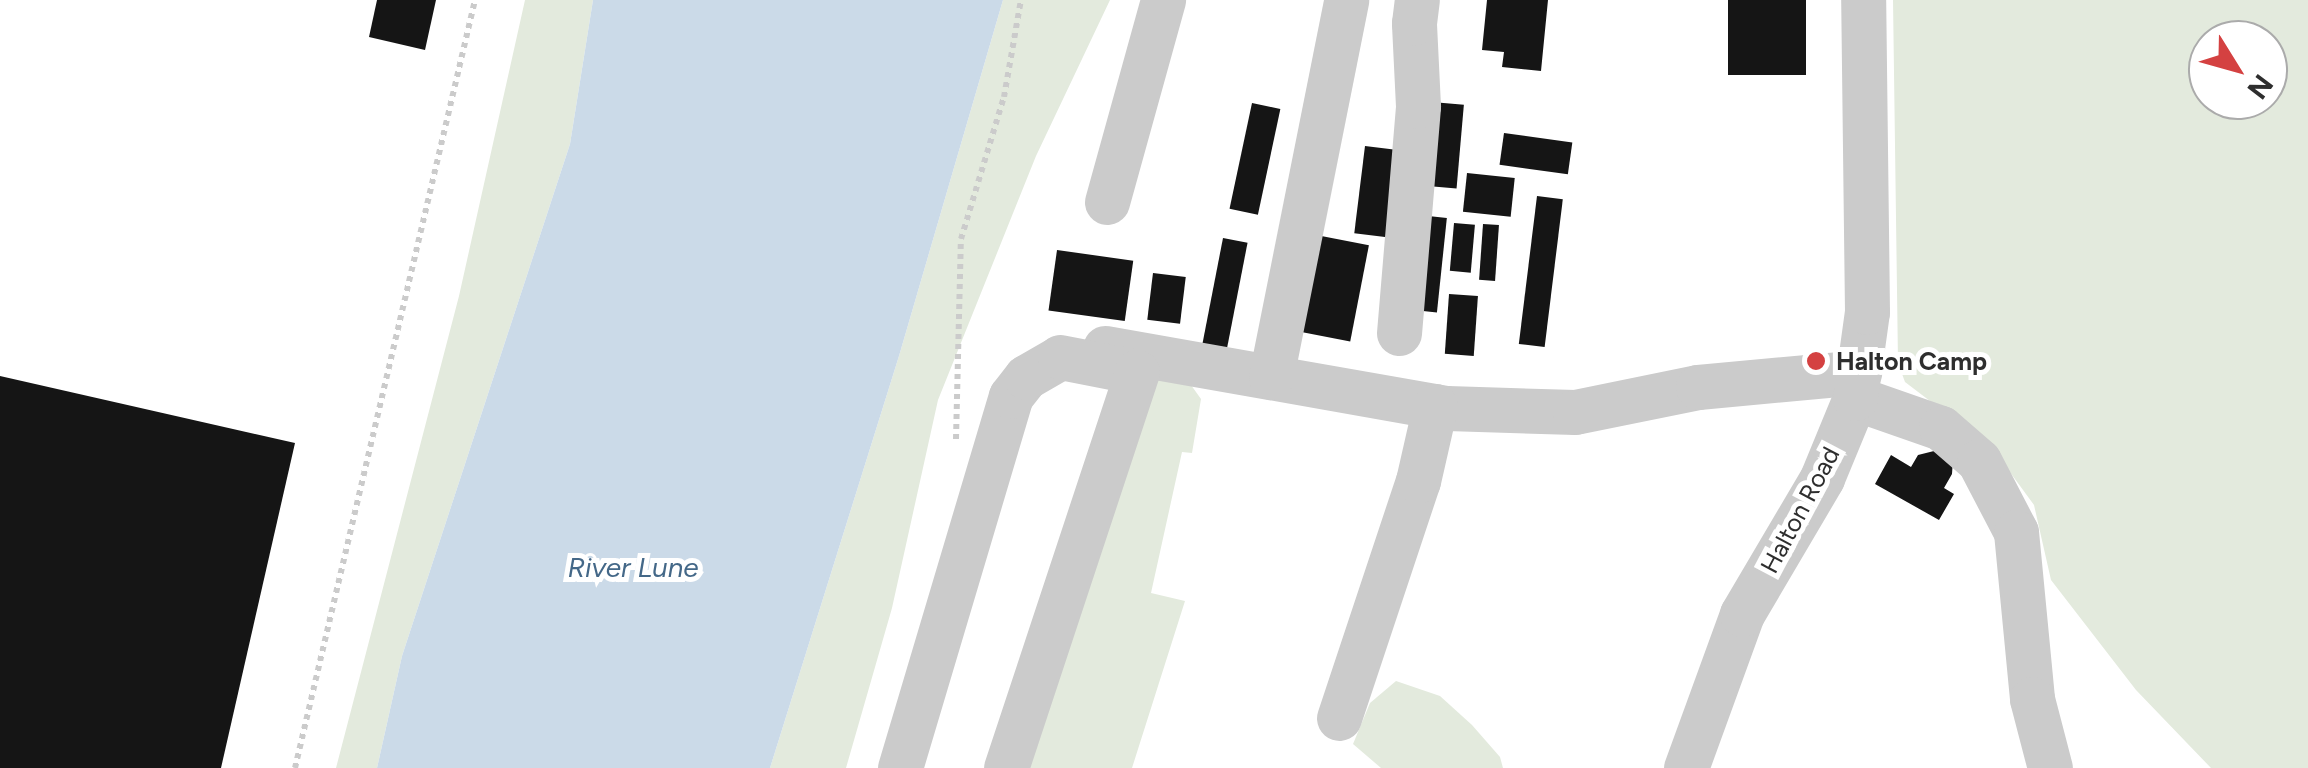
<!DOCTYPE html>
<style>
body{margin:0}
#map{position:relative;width:2308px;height:768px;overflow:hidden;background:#fff;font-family:Figtree,sans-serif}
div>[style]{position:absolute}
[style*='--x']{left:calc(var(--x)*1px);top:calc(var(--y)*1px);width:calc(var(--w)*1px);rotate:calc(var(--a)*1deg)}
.green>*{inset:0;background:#e3eadd}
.water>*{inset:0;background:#cbdae8}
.building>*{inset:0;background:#151515;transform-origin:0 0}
.path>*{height:6px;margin-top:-3px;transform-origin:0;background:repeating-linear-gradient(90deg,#cbcbcb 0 5px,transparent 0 10px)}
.minor>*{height:45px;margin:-22.5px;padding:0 22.5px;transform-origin:22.5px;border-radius:22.5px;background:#cbcbcb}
.dots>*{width:28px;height:28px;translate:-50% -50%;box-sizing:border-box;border:5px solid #fff;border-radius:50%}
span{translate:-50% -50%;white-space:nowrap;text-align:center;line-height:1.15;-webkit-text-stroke:10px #fff;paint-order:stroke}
.poi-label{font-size:25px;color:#2e2e2e;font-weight:700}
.left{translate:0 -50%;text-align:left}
.street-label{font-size:25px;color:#2e2e2e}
.water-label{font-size:28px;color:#446888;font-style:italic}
.north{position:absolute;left:2188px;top:20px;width:100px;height:100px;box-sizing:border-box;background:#fff;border:2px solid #ababab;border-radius:50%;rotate:127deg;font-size:28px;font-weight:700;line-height:40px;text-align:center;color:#2e2e2e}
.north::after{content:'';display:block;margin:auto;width:35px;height:45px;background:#d44141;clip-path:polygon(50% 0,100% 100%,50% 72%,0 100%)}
</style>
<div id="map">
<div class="green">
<i style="clip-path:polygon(525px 0,593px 0,570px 144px,402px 656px,377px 768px,336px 768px,459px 296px)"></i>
<i style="clip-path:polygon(1003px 0,1110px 0,1036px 156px,938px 400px,892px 608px,846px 768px,770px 768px,899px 356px)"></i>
<i style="clip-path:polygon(evenodd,1893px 0,2308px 0,2308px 768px,2211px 768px,2136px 690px,2051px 580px,2034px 505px,1993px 449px,1905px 382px,1898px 363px,1893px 0,2208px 40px,2268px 40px,2268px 100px,2208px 100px,2208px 40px)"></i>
<i style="clip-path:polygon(1137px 372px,1191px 385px,1201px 399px,1192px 453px,1182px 452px,1151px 593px,1185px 601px,1132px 768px,1006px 768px)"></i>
<i style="clip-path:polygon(1396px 681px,1440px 696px,1472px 725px,1500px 757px,1503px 768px,1381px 768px,1353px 744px,1370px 703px)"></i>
</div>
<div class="water">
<i style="clip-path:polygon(593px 0,1003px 0,899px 356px,770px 768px,377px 768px,402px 656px,570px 144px)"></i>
</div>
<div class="building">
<i style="clip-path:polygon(377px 0,436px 0,425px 50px,369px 37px)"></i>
<i style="clip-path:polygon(1487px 0,1548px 0,1541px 71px,1502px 67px,1504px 52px,1482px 50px)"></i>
<i style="left:1728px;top:0;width:78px;height:75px"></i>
<i style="left:1432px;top:102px;width:32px;height:84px;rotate:5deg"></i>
<i style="left:1252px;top:103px;width:29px;height:108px;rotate:12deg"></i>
<i style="left:1504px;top:133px;width:69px;height:32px;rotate:8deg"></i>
<i style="left:1365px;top:146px;width:33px;height:88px;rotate:7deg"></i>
<i style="left:1467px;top:173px;width:48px;height:39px;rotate:6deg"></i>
<i style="left:1537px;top:196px;width:26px;height:149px;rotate:7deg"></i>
<i style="left:1419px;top:215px;width:28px;height:95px;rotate:6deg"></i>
<i style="left:1454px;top:223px;width:21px;height:48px;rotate:5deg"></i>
<i style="left:1483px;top:224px;width:16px;height:56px;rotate:4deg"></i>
<i style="left:1311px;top:234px;width:59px;height:98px;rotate:11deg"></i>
<i style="left:1223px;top:238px;width:25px;height:108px;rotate:11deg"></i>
<i style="left:1057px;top:250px;width:77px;height:61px;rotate:8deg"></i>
<i style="left:1153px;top:273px;width:33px;height:47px;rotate:7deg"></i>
<i style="left:1449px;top:294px;width:29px;height:60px;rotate:4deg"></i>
<i style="clip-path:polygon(0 376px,295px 443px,221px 768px,0 768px)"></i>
<i style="clip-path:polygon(1942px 449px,1953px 459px,1952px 474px,1944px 488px,1954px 494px,1939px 520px,1875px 484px,1891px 455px,1911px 467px,1918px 455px)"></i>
</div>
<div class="path">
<i style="--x:956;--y:439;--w:200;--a:-88.6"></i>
<i style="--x:961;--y:239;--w:148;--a:-73.2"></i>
<i style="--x:1004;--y:97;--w:98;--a:-80.1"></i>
<i style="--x:295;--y:768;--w:789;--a:-76.81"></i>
</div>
<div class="minor">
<i style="--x:1107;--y:202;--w:210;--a:-74.5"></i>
<i style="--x:1399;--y:333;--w:228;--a:-85.2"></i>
<i style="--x:1418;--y:106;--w:83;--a:-92.8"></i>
<i style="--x:1414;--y:23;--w:23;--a:-83"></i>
<i style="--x:1105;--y:348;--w:347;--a:10"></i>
<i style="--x:1447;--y:408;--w:128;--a:1.8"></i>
<i style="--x:1575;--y:412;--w:126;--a:-11.5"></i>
<i style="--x:1698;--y:387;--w:162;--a:-5.3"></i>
<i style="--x:1271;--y:377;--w:384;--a:-78.7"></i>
<i style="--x:1855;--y:398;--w:91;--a:19.2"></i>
<i style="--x:1941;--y:428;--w:50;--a:41"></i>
<i style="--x:1979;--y:461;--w:80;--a:62.5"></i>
<i style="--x:2016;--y:532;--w:168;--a:84.5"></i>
<i style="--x:2032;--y:699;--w:71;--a:75.4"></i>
<i style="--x:1339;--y:718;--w:250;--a:-71.6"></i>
<i style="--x:1418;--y:481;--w:77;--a:-77.2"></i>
<i style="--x:900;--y:768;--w:388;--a:-73.4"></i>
<i style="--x:1011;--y:396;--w:24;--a:-52"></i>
<i style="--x:1026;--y:377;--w:39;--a:-30"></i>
<i style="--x:1060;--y:357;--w:78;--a:11"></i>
<i style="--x:1137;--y:372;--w:417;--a:108.3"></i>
<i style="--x:1686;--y:768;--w:164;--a:-70"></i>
<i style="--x:1742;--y:614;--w:158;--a:-59.5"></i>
<i style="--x:1822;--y:478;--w:87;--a:-67.6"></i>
<i style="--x:1855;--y:398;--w:87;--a:-82.1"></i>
<i style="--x:1867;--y:312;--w:312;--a:-90.7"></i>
</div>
<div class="dots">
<i style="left:1816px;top:361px;background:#d44141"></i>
</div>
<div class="poi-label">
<span class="left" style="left:1836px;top:361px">Halton Camp</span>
</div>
<div class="street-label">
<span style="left:1800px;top:510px;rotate:-62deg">Halton Road</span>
</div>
<div class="water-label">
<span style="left:633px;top:567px">River Lune</span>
</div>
<div class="north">N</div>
</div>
